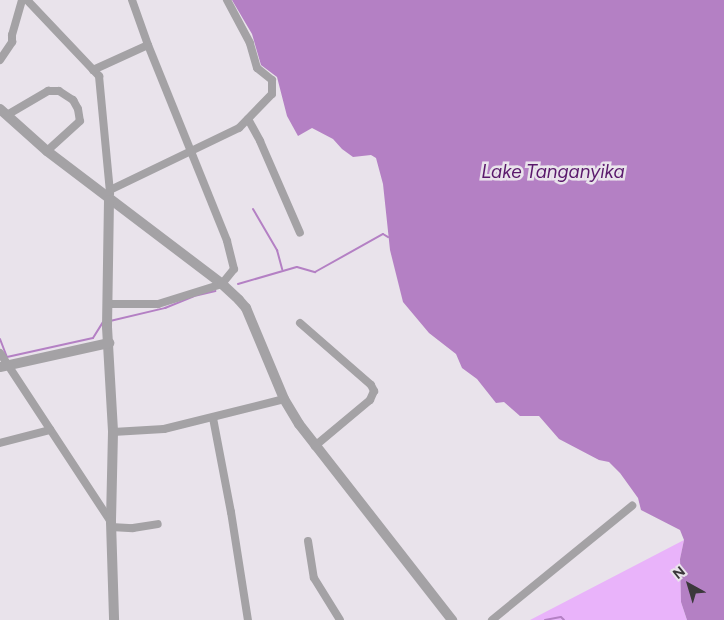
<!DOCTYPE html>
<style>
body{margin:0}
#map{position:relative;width:724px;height:620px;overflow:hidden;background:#e9e3eb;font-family:Figtree,sans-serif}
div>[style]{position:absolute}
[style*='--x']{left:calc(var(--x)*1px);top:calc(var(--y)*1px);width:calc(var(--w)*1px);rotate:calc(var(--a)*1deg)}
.green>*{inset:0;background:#e9b3fa}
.water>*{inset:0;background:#b480c4}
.stream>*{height:2px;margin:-1px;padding:0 1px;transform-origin:1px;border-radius:1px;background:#b480c4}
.minor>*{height:8px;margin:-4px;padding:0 4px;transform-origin:4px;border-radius:4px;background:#a4a2a5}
.tertiary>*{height:10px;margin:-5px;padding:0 5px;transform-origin:5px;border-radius:5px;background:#a4a2a5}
span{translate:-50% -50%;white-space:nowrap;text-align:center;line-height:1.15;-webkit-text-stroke:5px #e9e3eb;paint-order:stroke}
.water-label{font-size:19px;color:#5a196c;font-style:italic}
.north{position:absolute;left:664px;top:560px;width:50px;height:50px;-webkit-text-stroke:4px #e9e3eb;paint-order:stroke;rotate:321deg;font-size:14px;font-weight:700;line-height:20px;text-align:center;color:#3b383b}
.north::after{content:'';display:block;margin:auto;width:18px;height:22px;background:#3b383b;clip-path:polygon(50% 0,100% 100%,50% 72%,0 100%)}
</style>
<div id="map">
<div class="green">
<i style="clip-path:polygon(684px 540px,680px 559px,681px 602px,687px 620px,530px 620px)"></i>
</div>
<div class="water">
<i style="clip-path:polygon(232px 0,724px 0,724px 620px,687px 620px,681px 602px,680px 559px,684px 540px,680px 530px,641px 510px,638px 498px,620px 473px,609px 462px,599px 460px,559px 439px,539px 416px,520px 416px,504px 402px,496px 403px,477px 379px,462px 368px,456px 354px,429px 333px,403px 302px,390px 250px,383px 184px,376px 158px,371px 155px,353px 157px,342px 149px,333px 139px,312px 128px,298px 136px,287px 116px,277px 77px,261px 65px,252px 34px)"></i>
</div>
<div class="stream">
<i style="--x:253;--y:209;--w:48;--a:59.7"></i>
<i style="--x:277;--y:250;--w:20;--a:75"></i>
<i style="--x:238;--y:284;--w:61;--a:-16.1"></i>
<i style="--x:297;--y:267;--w:19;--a:16"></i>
<i style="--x:315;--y:272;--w:78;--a:-29.2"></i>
<i style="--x:383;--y:234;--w:6;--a:31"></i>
<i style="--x:110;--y:321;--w:57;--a:-13.3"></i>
<i style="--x:165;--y:308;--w:31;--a:-22"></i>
<i style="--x:194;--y:296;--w:22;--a:-13"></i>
<i style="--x:0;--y:339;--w:19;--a:69"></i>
<i style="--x:7;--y:357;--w:88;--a:-12.5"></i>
<i style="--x:93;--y:338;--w:19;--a:-58"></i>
<i style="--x:545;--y:620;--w:16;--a:-11"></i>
<i style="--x:561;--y:617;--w:4;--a:45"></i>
</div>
<div class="minor">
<i style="--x:27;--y:0;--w:105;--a:46.5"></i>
<i style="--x:99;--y:76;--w:118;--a:84.6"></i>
<i style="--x:132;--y:0;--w:48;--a:70.4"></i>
<i style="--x:0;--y:60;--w:22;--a:-56"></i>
<i style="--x:12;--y:42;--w:7;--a:-90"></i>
<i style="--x:12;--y:35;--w:36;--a:-74"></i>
<i style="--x:93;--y:70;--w:60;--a:-24.4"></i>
<i style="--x:148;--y:45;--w:211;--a:68"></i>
<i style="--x:227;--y:241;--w:29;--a:76"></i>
<i style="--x:234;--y:269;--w:19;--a:129"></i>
<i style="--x:222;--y:284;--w:67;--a:162.6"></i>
<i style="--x:158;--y:304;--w:49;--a:180"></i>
<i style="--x:7;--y:115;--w:48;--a:-30.3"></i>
<i style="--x:48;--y:91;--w:11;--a:0"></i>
<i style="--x:59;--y:91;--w:17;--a:33"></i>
<i style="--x:73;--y:100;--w:10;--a:61"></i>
<i style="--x:78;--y:109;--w:12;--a:81"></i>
<i style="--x:80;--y:121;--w:45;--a:137.7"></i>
<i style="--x:248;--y:119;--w:25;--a:61"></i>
<i style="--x:260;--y:141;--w:100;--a:66.5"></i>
<i style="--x:110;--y:190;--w:143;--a:-25.7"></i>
<i style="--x:239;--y:128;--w:47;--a:-45.9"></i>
<i style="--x:272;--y:94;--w:14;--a:-90"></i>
<i style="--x:272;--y:80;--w:19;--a:-141"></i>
<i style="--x:257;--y:68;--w:26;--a:-106"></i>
<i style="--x:250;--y:43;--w:49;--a:-118.1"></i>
<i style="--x:300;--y:323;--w:94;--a:41.1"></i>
<i style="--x:371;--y:385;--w:7;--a:63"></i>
<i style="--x:374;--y:391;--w:10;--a:114"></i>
<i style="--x:370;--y:400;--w:72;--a:140.1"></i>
<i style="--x:0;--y:353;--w:202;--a:56.7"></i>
<i style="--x:213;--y:418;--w:96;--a:79.2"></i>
<i style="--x:231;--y:512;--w:109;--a:81.1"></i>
<i style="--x:113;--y:432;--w:51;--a:-3.4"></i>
<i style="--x:164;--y:429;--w:124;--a:-14"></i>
<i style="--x:0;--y:443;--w:52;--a:-14.6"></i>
<i style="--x:111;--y:527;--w:22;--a:3"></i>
<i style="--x:133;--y:528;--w:25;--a:-9"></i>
<i style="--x:308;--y:541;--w:37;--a:81"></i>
<i style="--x:314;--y:578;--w:49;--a:58.2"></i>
<i style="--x:492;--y:620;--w:181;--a:-39.2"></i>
</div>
<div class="tertiary">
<i style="--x:0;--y:109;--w:63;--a:41.8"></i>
<i style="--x:47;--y:151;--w:220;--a:37.2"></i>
<i style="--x:222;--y:284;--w:23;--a:43"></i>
<i style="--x:239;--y:300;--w:11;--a:49"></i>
<i style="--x:246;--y:308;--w:99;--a:67.3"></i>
<i style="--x:284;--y:399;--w:29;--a:59"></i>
<i style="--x:299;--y:424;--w:249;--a:52"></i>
<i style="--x:109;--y:200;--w:127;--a:90.9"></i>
<i style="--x:107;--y:327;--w:105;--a:86.7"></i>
<i style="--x:113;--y:432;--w:90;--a:91.3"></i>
<i style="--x:111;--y:522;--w:98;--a:88.2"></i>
<i style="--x:0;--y:367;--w:112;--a:-12.4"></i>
</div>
<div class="water-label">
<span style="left:553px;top:172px">Lake Tanganyika</span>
</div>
<div class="north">N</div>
</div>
